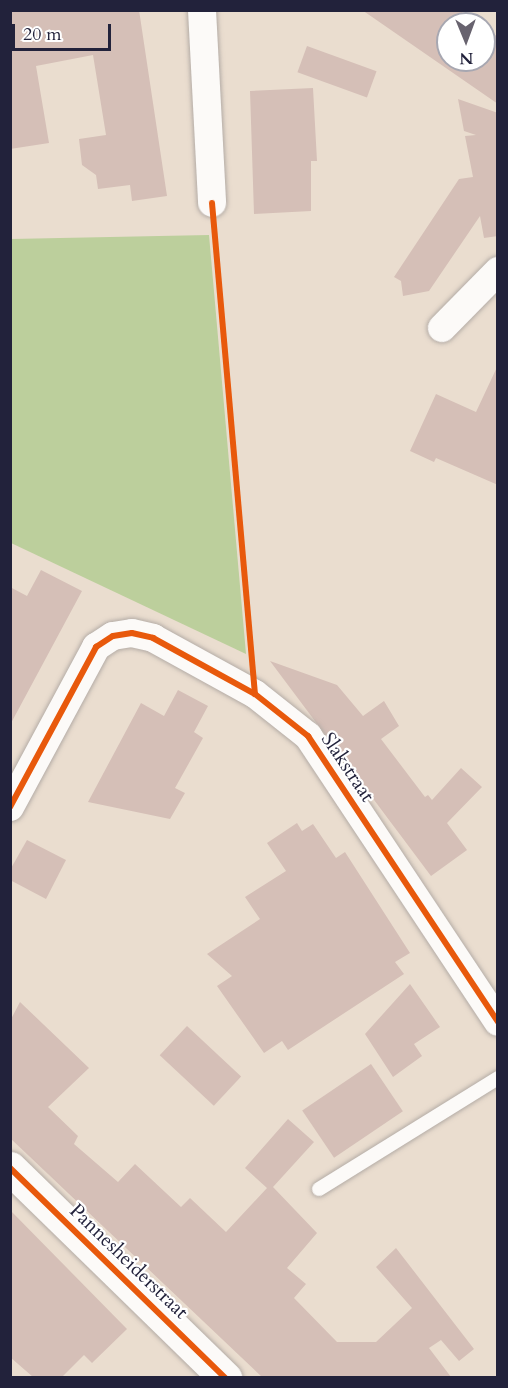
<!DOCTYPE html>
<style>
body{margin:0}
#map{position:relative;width:508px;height:1388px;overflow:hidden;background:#eaddcf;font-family:Cardo,serif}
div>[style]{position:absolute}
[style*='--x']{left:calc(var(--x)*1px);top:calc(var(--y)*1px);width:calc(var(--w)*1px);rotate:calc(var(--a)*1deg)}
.green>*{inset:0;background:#bccf9c}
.building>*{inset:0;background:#d5bfb7;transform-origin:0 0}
.roads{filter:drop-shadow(0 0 2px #b4aca6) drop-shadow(0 0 2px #b4aca6)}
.service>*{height:14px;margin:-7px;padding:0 7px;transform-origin:7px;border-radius:7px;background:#fcfaf8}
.minor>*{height:28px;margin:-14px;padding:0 14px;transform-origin:14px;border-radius:14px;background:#fcfaf8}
.tertiary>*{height:33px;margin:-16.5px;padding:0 16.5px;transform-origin:16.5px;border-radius:16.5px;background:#fcfaf8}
.cycleway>*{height:6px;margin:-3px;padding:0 3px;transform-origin:3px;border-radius:3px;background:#e8590c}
span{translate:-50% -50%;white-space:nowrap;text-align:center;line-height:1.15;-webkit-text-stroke:4.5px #fff;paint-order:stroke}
.street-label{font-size:20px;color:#22223b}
.frame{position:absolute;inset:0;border:12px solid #22223b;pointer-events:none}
.north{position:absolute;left:436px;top:12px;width:60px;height:60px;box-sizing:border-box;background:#fff;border:2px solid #a7a7b1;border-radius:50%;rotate:179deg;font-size:16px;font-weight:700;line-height:24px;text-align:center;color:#22223b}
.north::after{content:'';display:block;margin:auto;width:21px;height:27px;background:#68636f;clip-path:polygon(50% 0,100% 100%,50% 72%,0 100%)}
.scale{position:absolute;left:12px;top:24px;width:99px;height:27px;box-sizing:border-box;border:3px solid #22223b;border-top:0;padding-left:8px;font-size:18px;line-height:21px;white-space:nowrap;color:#22223b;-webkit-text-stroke:4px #fff;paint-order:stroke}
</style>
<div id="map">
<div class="green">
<i style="clip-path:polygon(209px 235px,246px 654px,11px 543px,11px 239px)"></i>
</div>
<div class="building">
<i style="clip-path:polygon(10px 10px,139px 10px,167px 196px,132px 201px,130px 185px,98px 189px,96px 175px,82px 165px,79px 139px,106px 135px,93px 55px,36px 66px,49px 143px,10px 149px)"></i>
<i style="clip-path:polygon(362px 10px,459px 10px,478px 24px,448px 24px,448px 60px,484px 60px,484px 28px,498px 37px,498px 104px)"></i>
<i style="left:307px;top:46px;width:74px;height:28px;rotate:20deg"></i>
<i style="clip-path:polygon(313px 88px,317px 161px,311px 161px,311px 211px,254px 214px,250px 91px)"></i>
<i style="clip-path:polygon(458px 99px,498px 113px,498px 236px,484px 238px,480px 216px,429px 291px,403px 296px,401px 281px,394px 277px,459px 179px,473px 177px,465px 136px,476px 135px,464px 131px)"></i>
<i style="clip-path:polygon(498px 365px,498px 485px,436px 458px,434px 462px,410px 451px,436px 394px,476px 412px)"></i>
<i style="clip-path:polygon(41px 570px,82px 591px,10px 725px,10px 587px,27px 596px)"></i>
<i style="clip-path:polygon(270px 661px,337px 685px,363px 716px,384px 701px,399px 726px,381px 739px,425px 797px,428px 795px,432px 800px,461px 768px,482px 787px,447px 823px,467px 850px,431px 876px)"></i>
<i style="clip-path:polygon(178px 690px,208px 706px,194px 732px,203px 738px,175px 788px,185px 793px,170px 819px,88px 802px,141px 703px,164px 716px)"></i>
<i style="clip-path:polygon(297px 823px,302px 831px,313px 824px,336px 858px,345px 852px,410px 953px,395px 962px,404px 974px,288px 1050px,282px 1041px,264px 1053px,217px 986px,232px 976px,207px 954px,260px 919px,245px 897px,286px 871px,267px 843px)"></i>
<i style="clip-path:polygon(27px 840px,66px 860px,46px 899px,10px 880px,10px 870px)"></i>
<i style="clip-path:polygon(410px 984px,440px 1027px,414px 1044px,422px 1056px,393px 1077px,365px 1034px)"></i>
<i style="clip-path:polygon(20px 1002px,89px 1068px,48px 1107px,78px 1136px,74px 1144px,118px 1182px,135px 1164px,181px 1207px,190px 1198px,226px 1232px,267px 1188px,245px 1168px,288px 1119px,314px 1142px,273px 1187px,317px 1233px,287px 1268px,306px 1284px,294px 1298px,337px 1342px,376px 1342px,412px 1308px,376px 1267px,396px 1248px,474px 1349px,459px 1361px,441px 1340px,429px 1348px,451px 1377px,262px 1377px,10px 1138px,10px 1021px)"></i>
<i style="left:187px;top:1026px;width:74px;height:40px;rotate:43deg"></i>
<i style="left:371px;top:1064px;width:57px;height:83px;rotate:56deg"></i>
<i style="clip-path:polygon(10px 1210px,127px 1329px,92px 1363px,84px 1355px,62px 1377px,33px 1377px,10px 1357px)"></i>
</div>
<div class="roads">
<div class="service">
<i style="--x:319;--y:1189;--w:211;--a:-31.8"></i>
</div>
<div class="minor">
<i style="--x:202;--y:10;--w:193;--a:87"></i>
<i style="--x:442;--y:328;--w:80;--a:-45.5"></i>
<i style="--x:10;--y:807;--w:182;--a:-61.7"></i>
<i style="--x:96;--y:647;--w:20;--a:-33"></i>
<i style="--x:113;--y:636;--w:19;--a:-9"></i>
<i style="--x:132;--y:633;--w:22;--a:13"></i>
<i style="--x:153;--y:638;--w:116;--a:28.8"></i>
<i style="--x:255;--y:694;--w:68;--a:38.4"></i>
<i style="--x:308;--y:736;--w:343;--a:56.4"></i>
</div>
<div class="tertiary">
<i style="--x:10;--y:1168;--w:301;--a:44.3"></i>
</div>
</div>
<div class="cycleway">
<i style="--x:212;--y:203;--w:493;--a:85"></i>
<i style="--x:10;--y:807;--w:182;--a:-61.7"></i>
<i style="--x:96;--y:647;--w:20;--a:-33"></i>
<i style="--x:113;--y:636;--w:19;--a:-9"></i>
<i style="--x:132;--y:633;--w:22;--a:13"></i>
<i style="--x:153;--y:638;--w:116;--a:28.8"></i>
<i style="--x:255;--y:694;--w:68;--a:38.4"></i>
<i style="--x:308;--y:736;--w:343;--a:56.4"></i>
<i style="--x:10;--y:1168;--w:301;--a:44.3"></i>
</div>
<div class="street-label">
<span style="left:348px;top:767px;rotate:56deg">Slakstraat</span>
<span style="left:129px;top:1261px;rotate:44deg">Pannesheiderstraat</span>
</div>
<div class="frame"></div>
<div class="north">N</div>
<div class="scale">20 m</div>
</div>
